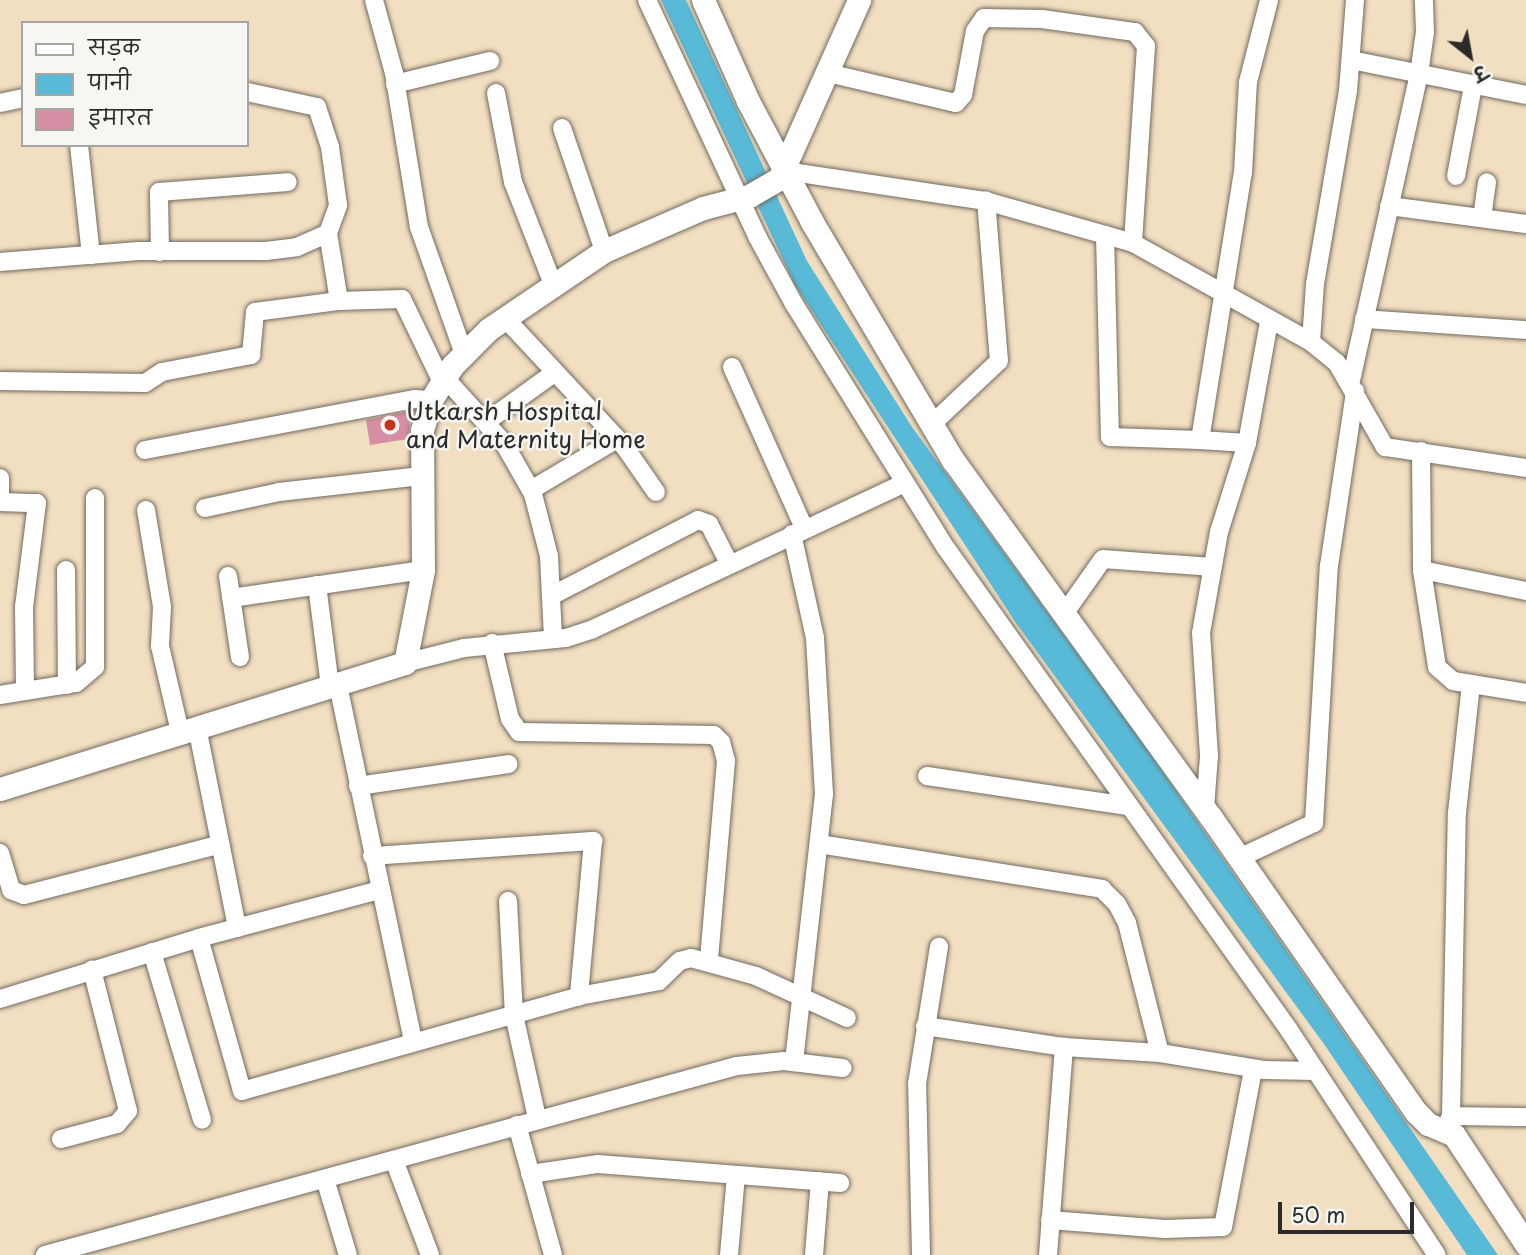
<!DOCTYPE html>
<meta charset="utf-8">
<style>
body{margin:0}
#map{position:relative;width:1526px;height:1255px;overflow:hidden;background:#f2dec0;font-family:"Playpen Sans","Playpen Sans Deva",sans-serif}
div>[style]{position:absolute}
[style*='--x']{left:calc(var(--x)*1px);top:calc(var(--y)*1px);width:calc(var(--w)*1px);rotate:calc(var(--a)*1deg)}
.water>*{inset:0;background:#59bad7}
.building>*{inset:0;background:#d68ea4}
.roads{filter:drop-shadow(0 0 2px #716a5f) drop-shadow(0 0 2px #716a5f)}
.minor>*{height:18px;margin:-9px;padding:0 9px;transform-origin:9px;border-radius:9px;background:#fff}
.tertiary>*{height:23px;margin:-11.5px;padding:0 11.5px;transform-origin:11.5px;border-radius:11.5px;background:#fff}
.dots>*{width:19px;height:19px;translate:-50% -50%;box-sizing:border-box;border:4px solid #f6f6f2;border-radius:50%}
span{translate:-50% -50%;white-space:nowrap;text-align:center;line-height:1.15;-webkit-text-stroke:5px #f6f6f2;paint-order:stroke}
.poi-label{font-size:24px;color:#2b2b2b}
.left{translate:0 -50%;text-align:left}
.legend{position:absolute;left:21px;top:21px;width:228px;height:126px;box-sizing:border-box;background:#f6f6f2;border:2px solid #a5a5a2;margin:0;padding:9px 12px;list-style:none;font-size:21px;color:#2b2b2b}
.legend li{display:flex;align-items:center;gap:14px;height:35px}
.legend b{width:35px;border:2px solid #a5a5a2}
.north{position:absolute;left:1435px;top:21px;width:70px;height:70px;-webkit-text-stroke:5px #f6f6f2;paint-order:stroke;rotate:149deg;font-size:19px;font-weight:700;line-height:28px;text-align:center;color:#2b2b2b}
.north::after{content:'';display:block;margin:auto;width:24px;height:32px;background:#2b2b2b;clip-path:polygon(50% 0,100% 100%,50% 72%,0 100%)}
.scale{position:absolute;left:1278px;top:1202px;width:136px;height:32px;box-sizing:border-box;border:4px solid #2b2b2b;border-top:0;padding-left:9px;font-size:21px;line-height:24px;white-space:nowrap;color:#2b2b2b;-webkit-text-stroke:5px #f6f6f2;paint-order:stroke}
</style>
<div id="map">
<div class="water">
<i style="clip-path:polygon(661px 0,686px 0,807px 261px,912px 427px,1144px 745px,1498px 1255px,1467px 1255px,1324px 1044px,1016px 623px,795px 285px)"></i>
</div>
<div class="building">
<i style="clip-path:polygon(411px 411px,408px 439px,370px 445px,366px 420px)"></i>
</div>
<div class="roads">
<div class="minor">
<i style="--x:374;--y:0;--w:76;--a:74.7"></i>
<i style="--x:394;--y:73;--w:156;--a:80.8"></i>
<i style="--x:419;--y:227;--w:135;--a:70.5"></i>
<i style="--x:647;--y:0;--w:263;--a:65"></i>
<i style="--x:758;--y:238;--w:75;--a:61.4"></i>
<i style="--x:794;--y:304;--w:287;--a:58.1"></i>
<i style="--x:946;--y:548;--w:592;--a:54.56"></i>
<i style="--x:1289;--y:1030;--w:269;--a:56.7"></i>
<i style="--x:1351;--y:60;--w:178;--a:11.3"></i>
<i style="--x:828;--y:73;--w:131;--a:13.2"></i>
<i style="--x:956;--y:103;--w:11;--a:-49"></i>
<i style="--x:963;--y:95;--w:65;--a:-79.4"></i>
<i style="--x:975;--y:31;--w:16;--a:-55"></i>
<i style="--x:984;--y:18;--w:58;--a:1"></i>
<i style="--x:1042;--y:19;--w:94;--a:8"></i>
<i style="--x:1135;--y:32;--w:18;--a:52"></i>
<i style="--x:1146;--y:46;--w:197;--a:93.8"></i>
<i style="--x:395;--y:84;--w:98;--a:-13.6"></i>
<i style="--x:496;--y:93;--w:91;--a:79.2"></i>
<i style="--x:513;--y:182;--w:110;--a:68.6"></i>
<i style="--x:0;--y:103;--w:24;--a:-12"></i>
<i style="--x:562;--y:128;--w:130;--a:71.1"></i>
<i style="--x:79;--y:145;--w:111;--a:83.8"></i>
<i style="--x:785;--y:171;--w:203;--a:8.5"></i>
<i style="--x:986;--y:201;--w:153;--a:15.9"></i>
<i style="--x:1133;--y:243;--w:204;--a:29.1"></i>
<i style="--x:1311;--y:342;--w:33;--a:39"></i>
<i style="--x:1337;--y:363;--w:97;--a:60.3"></i>
<i style="--x:1385;--y:447;--w:143;--a:8.5"></i>
<i style="--x:1456;--y:176;--w:92;--a:-79.3"></i>
<i style="--x:1389;--y:206;--w:138;--a:7.5"></i>
<i style="--x:1482;--y:218;--w:36;--a:-82"></i>
<i style="--x:328;--y:233;--w:69;--a:80.8"></i>
<i style="--x:339;--y:301;--w:63;--a:-1.8"></i>
<i style="--x:402;--y:299;--w:92;--a:64.3"></i>
<i style="--x:1105;--y:235;--w:202;--a:88.6"></i>
<i style="--x:1110;--y:437;--w:90;--a:1.9"></i>
<i style="--x:160;--y:252;--w:60;--a:-91"></i>
<i style="--x:159;--y:192;--w:129;--a:-4.4"></i>
<i style="--x:0;--y:262;--w:139;--a:-4.5"></i>
<i style="--x:139;--y:251;--w:127;--a:0"></i>
<i style="--x:266;--y:251;--w:31;--a:-7"></i>
<i style="--x:297;--y:247;--w:34;--a:-24"></i>
<i style="--x:328;--y:233;--w:30;--a:-70"></i>
<i style="--x:338;--y:205;--w:59;--a:-97.9"></i>
<i style="--x:330;--y:147;--w:42;--a:-108"></i>
<i style="--x:317;--y:107;--w:72;--a:-167.9"></i>
<i style="--x:505;--y:318;--w:175;--a:47.1"></i>
<i style="--x:624;--y:446;--w:56;--a:55.2"></i>
<i style="--x:1364;--y:319;--w:162;--a:3.9"></i>
<i style="--x:1311;--y:342;--w:58;--a:-86.1"></i>
<i style="--x:1315;--y:284;--w:196;--a:-80.3"></i>
<i style="--x:1348;--y:91;--w:91;--a:-85.6"></i>
<i style="--x:732;--y:367;--w:176;--a:65.9"></i>
<i style="--x:445;--y:378;--w:88;--a:47.8"></i>
<i style="--x:504;--y:443;--w:59;--a:60.4"></i>
<i style="--x:533;--y:494;--w:64;--a:75.5"></i>
<i style="--x:549;--y:556;--w:83;--a:87.2"></i>
<i style="--x:0;--y:381;--w:145;--a:0.8"></i>
<i style="--x:145;--y:383;--w:20;--a:-33"></i>
<i style="--x:162;--y:372;--w:91;--a:-10.8"></i>
<i style="--x:251;--y:355;--w:43;--a:-84.7"></i>
<i style="--x:255;--y:312;--w:85;--a:-7.5"></i>
<i style="--x:1350;--y:385;--w:319;--a:-77.5"></i>
<i style="--x:1419;--y:74;--w:42;--a:-81.9"></i>
<i style="--x:1425;--y:32;--w:32;--a:-92"></i>
<i style="--x:486;--y:422;--w:84;--a:-35.8"></i>
<i style="--x:931;--y:425;--w:93;--a:-43.3"></i>
<i style="--x:999;--y:361;--w:161;--a:-94.6"></i>
<i style="--x:1247;--y:443;--w:47;--a:-176.3"></i>
<i style="--x:1200;--y:440;--w:270;--a:-80.9"></i>
<i style="--x:1243;--y:173;--w:91;--a:-86.9"></i>
<i style="--x:1248;--y:82;--w:85;--a:-75.6"></i>
<i style="--x:145;--y:450;--w:275;--a:-10.7"></i>
<i style="--x:415;--y:399;--w:16;--a:4"></i>
<i style="--x:1421;--y:451;--w:119;--a:89.5"></i>
<i style="--x:1422;--y:570;--w:98;--a:81.2"></i>
<i style="--x:1437;--y:667;--w:21;--a:41"></i>
<i style="--x:1453;--y:681;--w:74;--a:9.3"></i>
<i style="--x:0;--y:478;--w:22;--a:90"></i>
<i style="--x:531;--y:490;--w:100;--a:-30.7"></i>
<i style="--x:0;--y:502;--w:37;--a:2"></i>
<i style="--x:37;--y:503;--w:105;--a:97.1"></i>
<i style="--x:24;--y:607;--w:84;--a:89.3"></i>
<i style="--x:205;--y:508;--w:76;--a:-12.2"></i>
<i style="--x:279;--y:492;--w:143;--a:-6.4"></i>
<i style="--x:146;--y:510;--w:98;--a:80.6"></i>
<i style="--x:162;--y:607;--w:39;--a:93"></i>
<i style="--x:160;--y:646;--w:88;--a:76.9"></i>
<i style="--x:792;--y:534;--w:107;--a:77.5"></i>
<i style="--x:815;--y:638;--w:156;--a:86.7"></i>
<i style="--x:824;--y:794;--w:270;--a:96.4"></i>
<i style="--x:66;--y:570;--w:115;--a:89.5"></i>
<i style="--x:1422;--y:570;--w:106;--a:11.4"></i>
<i style="--x:228;--y:576;--w:82;--a:81.6"></i>
<i style="--x:317;--y:585;--w:103;--a:82.7"></i>
<i style="--x:551;--y:596;--w:165;--a:-27.3"></i>
<i style="--x:698;--y:520;--w:12;--a:20"></i>
<i style="--x:709;--y:524;--w:44;--a:62.9"></i>
<i style="--x:231;--y:598;--w:194;--a:-8.3"></i>
<i style="--x:1064;--y:614;--w:67;--a:-54.7"></i>
<i style="--x:1103;--y:559;--w:110;--a:4.2"></i>
<i style="--x:492;--y:643;--w:78;--a:76.7"></i>
<i style="--x:510;--y:719;--w:16;--a:55"></i>
<i style="--x:519;--y:732;--w:195;--a:0.9"></i>
<i style="--x:714;--y:735;--w:10;--a:45"></i>
<i style="--x:721;--y:742;--w:20;--a:75"></i>
<i style="--x:726;--y:761;--w:201;--a:94.9"></i>
<i style="--x:405;--y:663;--w:61;--a:-14.3"></i>
<i style="--x:464;--y:648;--w:102;--a:-5.6"></i>
<i style="--x:566;--y:638;--w:28;--a:-18"></i>
<i style="--x:593;--y:629;--w:344;--a:-25.1"></i>
<i style="--x:338;--y:685;--w:365;--a:78.1"></i>
<i style="--x:0;--y:695;--w:77;--a:-9"></i>
<i style="--x:76;--y:683;--w:25;--a:-40"></i>
<i style="--x:95;--y:667;--w:169;--a:-90"></i>
<i style="--x:197;--y:727;--w:205;--a:78.7"></i>
<i style="--x:927;--y:776;--w:203;--a:8.5"></i>
<i style="--x:358;--y:786;--w:152;--a:-8.3"></i>
<i style="--x:1205;--y:808;--w:52;--a:-85.6"></i>
<i style="--x:1209;--y:756;--w:123;--a:-93.7"></i>
<i style="--x:1201;--y:633;--w:103;--a:-79.9"></i>
<i style="--x:1219;--y:532;--w:93;--a:-72.5"></i>
<i style="--x:1247;--y:443;--w:123;--a:-79.7"></i>
<i style="--x:819;--y:844;--w:287;--a:9"></i>
<i style="--x:1102;--y:889;--w:21;--a:45"></i>
<i style="--x:1117;--y:904;--w:21;--a:62"></i>
<i style="--x:1127;--y:923;--w:134;--a:75.8"></i>
<i style="--x:0;--y:853;--w:39;--a:73"></i>
<i style="--x:11;--y:890;--w:14;--a:21"></i>
<i style="--x:24;--y:895;--w:203;--a:-14.5"></i>
<i style="--x:372;--y:856;--w:222;--a:-3.9"></i>
<i style="--x:593;--y:841;--w:156;--a:95.2"></i>
<i style="--x:1239;--y:858;--w:83;--a:-25"></i>
<i style="--x:1314;--y:823;--w:257;--a:-86.7"></i>
<i style="--x:1329;--y:566;--w:177;--a:-81.5"></i>
<i style="--x:508;--y:901;--w:114;--a:87"></i>
<i style="--x:514;--y:1015;--w:106;--a:77.4"></i>
<i style="--x:199;--y:938;--w:159;--a:74.3"></i>
<i style="--x:242;--y:1091;--w:350;--a:-15.7"></i>
<i style="--x:579;--y:996;--w:81;--a:-10.6"></i>
<i style="--x:659;--y:981;--w:29;--a:-44"></i>
<i style="--x:680;--y:961;--w:11;--a:-15"></i>
<i style="--x:691;--y:958;--w:67;--a:15.5"></i>
<i style="--x:756;--y:976;--w:100;--a:24.8"></i>
<i style="--x:152;--y:952;--w:175;--a:73.4"></i>
<i style="--x:0;--y:999;--w:208;--a:-17"></i>
<i style="--x:199;--y:938;--w:186;--a:-14.9"></i>
<i style="--x:925;--y:1026;--w:141;--a:8.6"></i>
<i style="--x:1064;--y:1047;--w:96;--a:3.6"></i>
<i style="--x:1160;--y:1053;--w:105;--a:9.3"></i>
<i style="--x:1264;--y:1070;--w:52;--a:1.1"></i>
<i style="--x:1451;--y:1116;--w:303;--a:-88.9"></i>
<i style="--x:1457;--y:813;--w:129;--a:-83.8"></i>
<i style="--x:1447;--y:1124;--w:9;--a:-63"></i>
<i style="--x:1451;--y:1116;--w:75;--a:0.8"></i>
<i style="--x:517;--y:1125;--w:135;--a:74.5"></i>
<i style="--x:61;--y:1139;--w:58;--a:-15"></i>
<i style="--x:117;--y:1124;--w:17;--a:-50"></i>
<i style="--x:128;--y:1111;--w:146;--a:-104.3"></i>
<i style="--x:394;--y:1160;--w:102;--a:69.2"></i>
<i style="--x:530;--y:1174;--w:69;--a:-8.4"></i>
<i style="--x:598;--y:1164;--w:243;--a:4.5"></i>
<i style="--x:325;--y:1179;--w:79;--a:73.2"></i>
<i style="--x:1050;--y:1220;--w:115;--a:4.5"></i>
<i style="--x:1165;--y:1229;--w:58;--a:-2"></i>
<i style="--x:1223;--y:1227;--w:161;--a:-79.2"></i>
<i style="--x:45;--y:1255;--w:717;--a:-15.28"></i>
<i style="--x:737;--y:1066;--w:47;--a:-6.1"></i>
<i style="--x:784;--y:1061;--w:59;--a:6.8"></i>
<i style="--x:729;--y:1255;--w:80;--a:-85"></i>
<i style="--x:814;--y:1255;--w:74;--a:-85.4"></i>
<i style="--x:921;--y:1255;--w:171;--a:-91.3"></i>
<i style="--x:917;--y:1084;--w:139;--a:-80.9"></i>
<i style="--x:1048;--y:1255;--w:209;--a:-85.6"></i>
</div>
<div class="tertiary">
<i style="--x:703;--y:0;--w:111;--a:66"></i>
<i style="--x:748;--y:101;--w:137;--a:62.1"></i>
<i style="--x:812;--y:222;--w:277;--a:59.4"></i>
<i style="--x:953;--y:460;--w:439;--a:54.2"></i>
<i style="--x:1210;--y:816;--w:361;--a:55.2"></i>
<i style="--x:1416;--y:1112;--w:17;--a:45"></i>
<i style="--x:1428;--y:1124;--w:28;--a:23"></i>
<i style="--x:1454;--y:1135;--w:131;--a:56.6"></i>
<i style="--x:0;--y:789;--w:424;--a:-17.3"></i>
<i style="--x:405;--y:663;--w:95;--a:-79"></i>
<i style="--x:423;--y:570;--w:140;--a:-90.4"></i>
<i style="--x:422;--y:430;--w:31;--a:-73"></i>
<i style="--x:431;--y:400;--w:40;--a:-58"></i>
<i style="--x:452;--y:366;--w:52;--a:-45"></i>
<i style="--x:489;--y:329;--w:139;--a:-34.1"></i>
<i style="--x:604;--y:251;--w:108;--a:-23.5"></i>
<i style="--x:703;--y:208;--w:48;--a:-14.6"></i>
<i style="--x:749;--y:196;--w:34;--a:-30"></i>
<i style="--x:779;--y:179;--w:196;--a:-65.9"></i>
</div>
</div>
<div class="dots">
<i style="left:390px;top:425px;background:#c8321e"></i>
</div>
<div class="poi-label">
<span class="left" style="left:406px;top:425px">Utkarsh Hospital<br>and Maternity Home</span>
</div>
<ul class="legend">
<li><b style="height:9px;background:#fff"></b>सड़क</li>
<li><b style="height:19px;background:#59bad7"></b>पानी</li>
<li><b style="height:19px;background:#d68ea4"></b>इमारत</li>
</ul>
<div class="north">उ</div>
<div class="scale">50 m</div>
</div>
